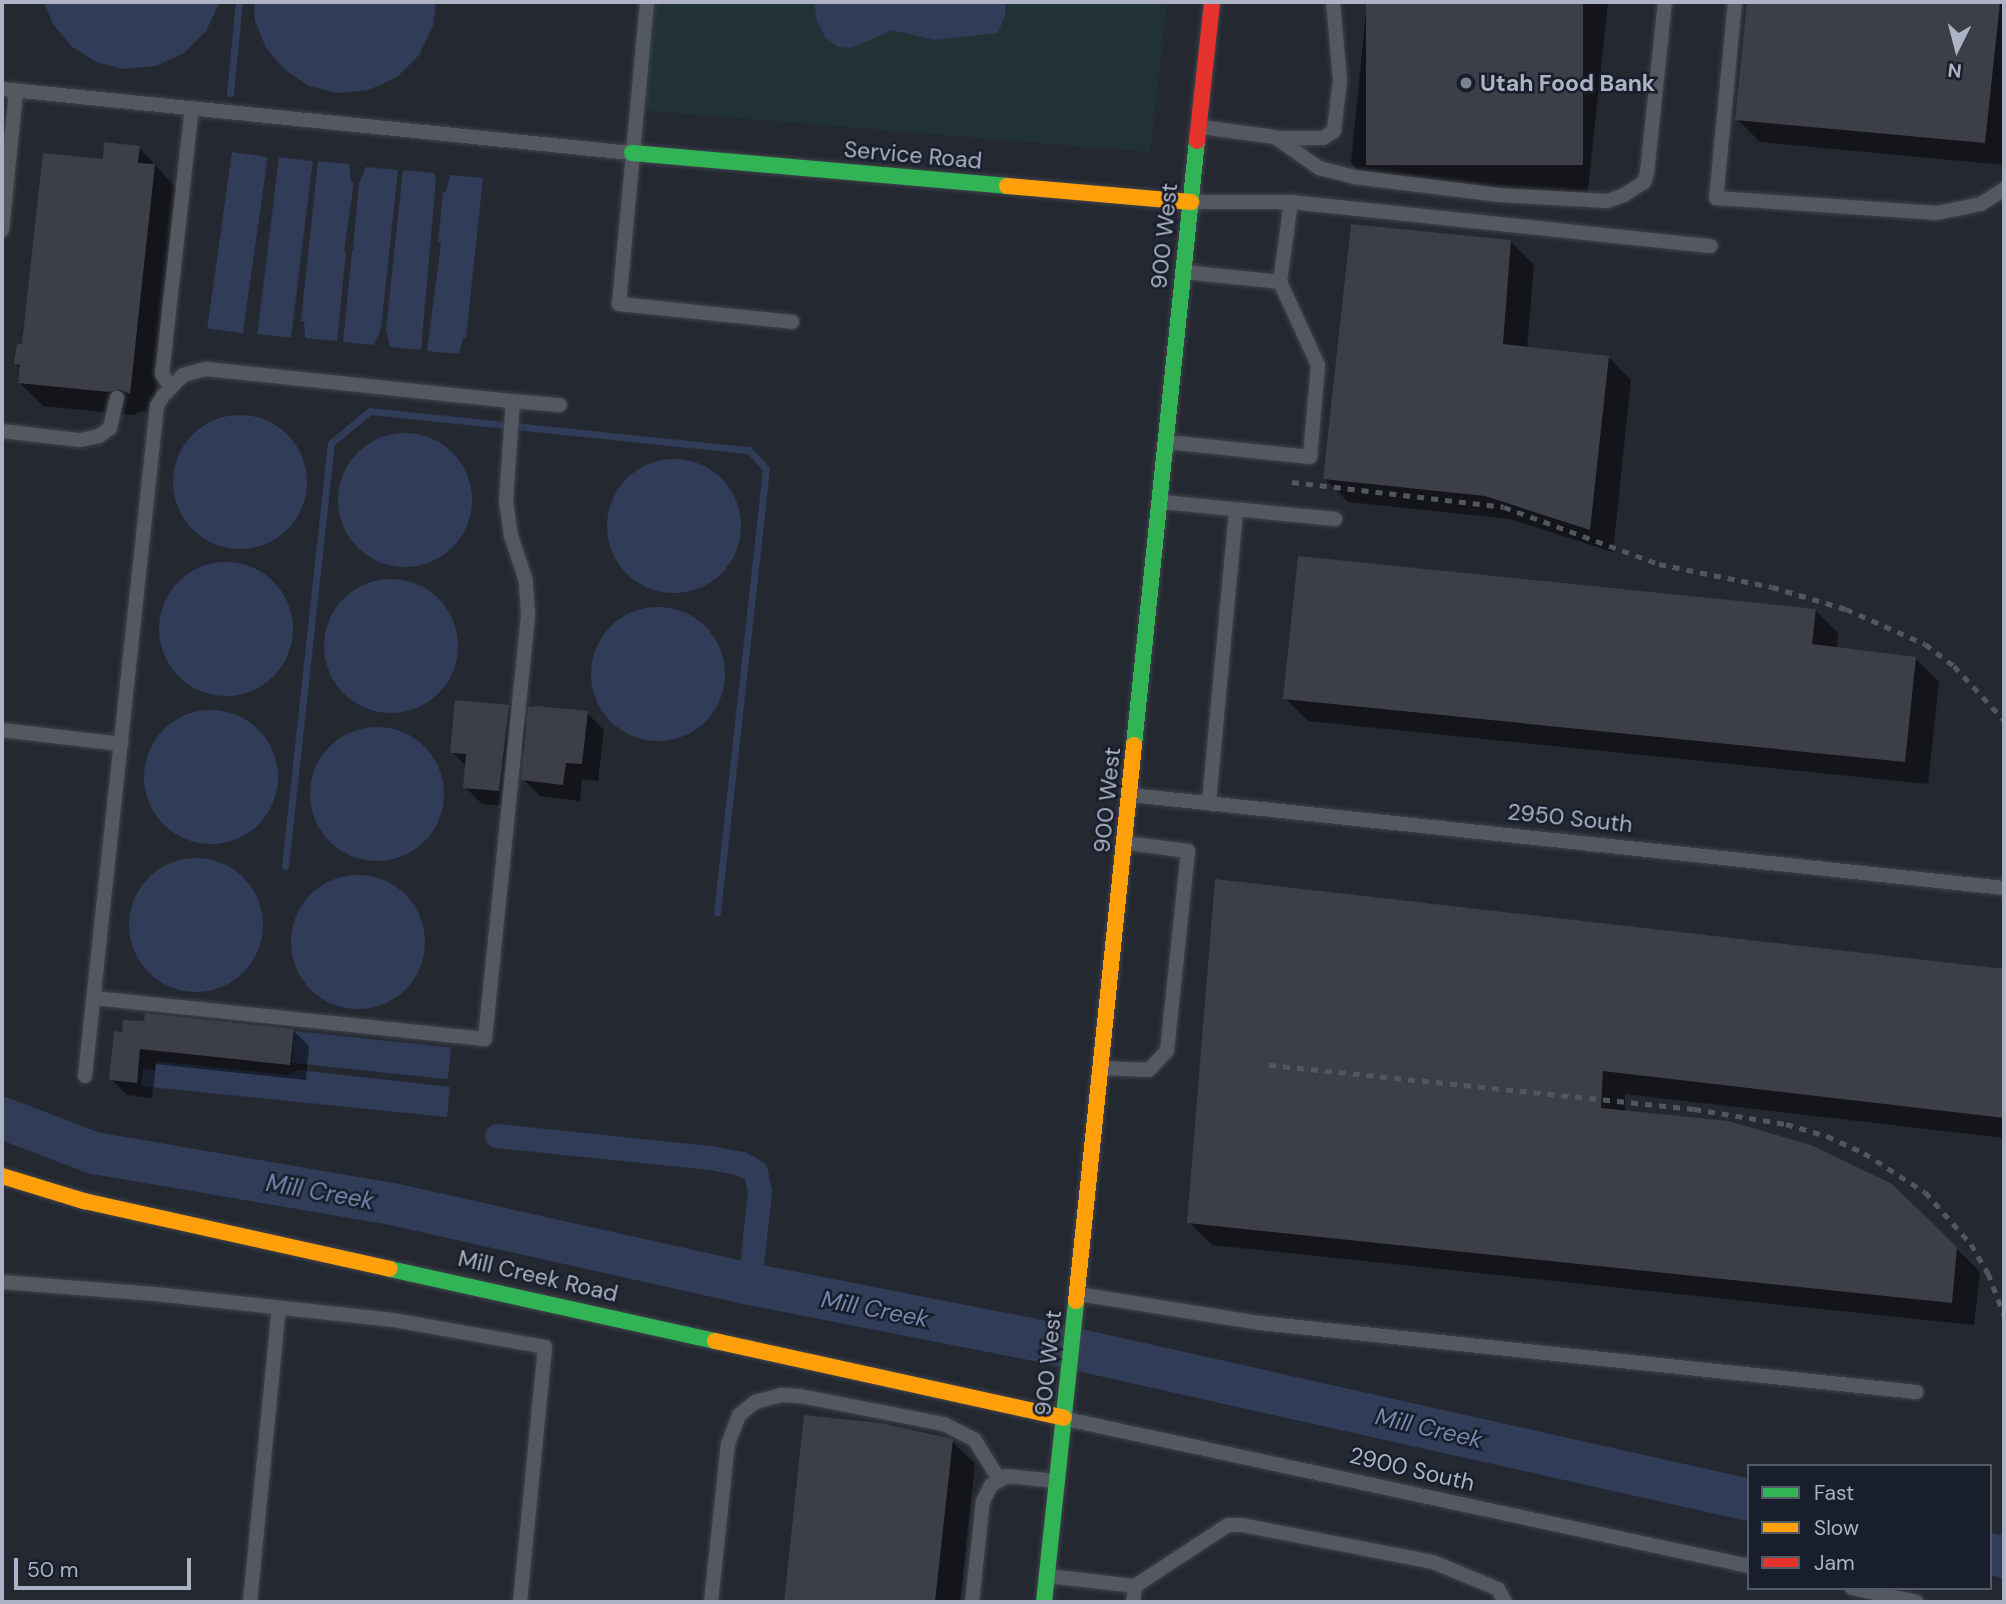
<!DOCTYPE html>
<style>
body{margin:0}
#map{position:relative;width:2006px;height:1604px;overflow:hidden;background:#242831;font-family:"DM Sans",sans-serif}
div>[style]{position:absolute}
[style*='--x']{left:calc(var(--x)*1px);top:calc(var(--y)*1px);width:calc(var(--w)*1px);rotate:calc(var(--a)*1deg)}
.green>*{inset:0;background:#213236}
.water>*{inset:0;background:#303c58;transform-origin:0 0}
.round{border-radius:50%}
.shadow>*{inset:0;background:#0007}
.stream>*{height:7px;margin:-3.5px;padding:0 3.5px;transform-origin:3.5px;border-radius:3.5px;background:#303c58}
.canal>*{height:24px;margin:-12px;padding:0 12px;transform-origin:12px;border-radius:12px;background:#303c58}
.river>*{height:42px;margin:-21px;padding:0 21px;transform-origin:21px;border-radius:21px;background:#303c58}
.building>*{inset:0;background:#3c3f48;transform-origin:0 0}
.roads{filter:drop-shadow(0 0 2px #40434a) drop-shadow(0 0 2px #40434a)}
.lane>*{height:14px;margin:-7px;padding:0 7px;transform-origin:7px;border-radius:7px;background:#545860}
.fast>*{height:16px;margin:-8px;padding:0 8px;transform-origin:8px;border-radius:8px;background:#30b455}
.slow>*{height:16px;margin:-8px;padding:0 8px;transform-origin:8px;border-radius:8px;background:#ff9f0a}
.jam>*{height:16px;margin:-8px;padding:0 8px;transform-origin:8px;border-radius:8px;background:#e5322d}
.rail>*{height:5px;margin-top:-2.5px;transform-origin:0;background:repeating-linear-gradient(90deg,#52565d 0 7px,transparent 0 14px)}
.dots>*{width:19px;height:19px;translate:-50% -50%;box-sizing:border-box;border:4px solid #181e2b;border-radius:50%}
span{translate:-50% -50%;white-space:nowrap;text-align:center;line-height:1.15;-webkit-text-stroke:5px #181e2b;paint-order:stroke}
.poi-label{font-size:23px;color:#adb3c4;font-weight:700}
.left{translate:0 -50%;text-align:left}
.street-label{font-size:23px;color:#adb3c4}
.water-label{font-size:24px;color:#7487ad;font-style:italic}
.frame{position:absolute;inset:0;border:4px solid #adb3c4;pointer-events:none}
.legend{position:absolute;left:1747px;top:1464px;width:245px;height:126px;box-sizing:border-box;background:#181e2b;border:2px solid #545a68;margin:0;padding:9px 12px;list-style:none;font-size:21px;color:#adb3c4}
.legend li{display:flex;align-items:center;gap:14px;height:35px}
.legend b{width:35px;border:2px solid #545a68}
.north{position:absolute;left:1922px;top:14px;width:70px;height:70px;-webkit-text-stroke:5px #181e2b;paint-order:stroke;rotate:186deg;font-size:19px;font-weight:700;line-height:28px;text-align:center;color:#adb3c4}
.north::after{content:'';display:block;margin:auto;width:24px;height:32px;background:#adb3c4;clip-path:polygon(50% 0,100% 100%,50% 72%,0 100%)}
.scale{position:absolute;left:14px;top:1558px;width:177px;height:32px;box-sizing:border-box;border:4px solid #adb3c4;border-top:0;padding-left:9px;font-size:21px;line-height:24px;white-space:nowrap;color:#adb3c4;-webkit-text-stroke:5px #181e2b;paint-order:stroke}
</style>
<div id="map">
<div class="green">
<i style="clip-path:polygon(651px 2px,1167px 2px,1150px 152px,639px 110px)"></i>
</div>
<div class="water">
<i style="clip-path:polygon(44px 2px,220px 2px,206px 31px,184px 53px,156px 66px,124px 69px,96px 62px,71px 46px,53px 24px)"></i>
<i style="clip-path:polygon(254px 2px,436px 2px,433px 26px,419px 55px,397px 77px,369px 90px,337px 93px,309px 86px,285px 70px,266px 48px,255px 21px)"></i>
<i style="clip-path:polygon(814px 2px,1005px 2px,1005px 15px,998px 33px,934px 40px,892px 30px,852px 48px,838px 47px,825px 37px,817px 21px)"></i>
<i style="left:232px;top:152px;width:36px;height:178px;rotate:8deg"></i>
<i style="left:279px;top:157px;width:34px;height:178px;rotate:7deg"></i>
<i style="clip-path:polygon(318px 161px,349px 164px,351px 182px,354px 182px,344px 251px,346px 252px,337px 341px,305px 338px,304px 321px,301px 321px)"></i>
<i style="clip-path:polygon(366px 167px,398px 170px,381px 329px,374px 345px,343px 342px,352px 252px,355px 247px,353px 246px,359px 183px)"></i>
<i style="clip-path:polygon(403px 170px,434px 173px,436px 180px,421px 350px,390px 347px,386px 329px)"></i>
<i style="clip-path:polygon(450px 175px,483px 178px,466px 338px,463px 338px,459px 354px,427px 351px,441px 243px,438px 242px,443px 192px,446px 192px)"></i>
<i class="round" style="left:173px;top:415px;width:134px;height:134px"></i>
<i class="round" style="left:338px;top:433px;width:134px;height:134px"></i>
<i class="round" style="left:607px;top:459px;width:134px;height:134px"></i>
<i class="round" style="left:159px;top:562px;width:134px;height:134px"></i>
<i class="round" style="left:324px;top:579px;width:134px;height:134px"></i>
<i class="round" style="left:591px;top:607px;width:134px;height:134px"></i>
<i class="round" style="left:144px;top:710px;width:134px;height:134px"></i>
<i class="round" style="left:310px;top:727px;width:134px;height:134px"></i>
<i class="round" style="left:129px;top:858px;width:134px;height:134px"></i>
<i class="round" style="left:291px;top:875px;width:134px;height:134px"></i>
<i style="left:295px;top:1031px;width:157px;height:32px;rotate:6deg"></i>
<i style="clip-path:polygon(156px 1061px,287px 1075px,298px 1070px,450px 1087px,447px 1117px,141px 1086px,143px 1069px,155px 1070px)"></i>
</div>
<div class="shadow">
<i style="clip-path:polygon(1367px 2px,1608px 2px,1586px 208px,1374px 186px,1351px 163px)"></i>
<i style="clip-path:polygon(1748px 2px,2004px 2px,2004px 165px,1760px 142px,1737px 119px)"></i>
<i style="clip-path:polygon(139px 147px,177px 189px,153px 416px,143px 411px,133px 415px,43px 406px,20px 383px,21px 369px,16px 364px,104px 161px)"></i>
<i style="clip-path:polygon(1511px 242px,1534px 265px,1527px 348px,1608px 357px,1631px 380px,1613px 552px,1510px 519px,1348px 502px,1325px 479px)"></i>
<i style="clip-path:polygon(1815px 610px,1838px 633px,1837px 649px,1916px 659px,1939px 682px,1928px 784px,1308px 721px,1285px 698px)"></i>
<i style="clip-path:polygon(508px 707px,528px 727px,587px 713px,604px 730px,598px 781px,582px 779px,580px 801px,540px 796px,523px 779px,525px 751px,522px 751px,515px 807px,482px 804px,465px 787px,467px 767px,452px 752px)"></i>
<i style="clip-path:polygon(1217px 881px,2004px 971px,2004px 1138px,1625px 1094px,1625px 1112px,1956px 1248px,1980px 1272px,1974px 1325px,1212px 1245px,1189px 1222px)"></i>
<i style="clip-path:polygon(293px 1030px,309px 1046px,306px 1080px,156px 1064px,152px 1098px,127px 1095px,111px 1079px,124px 1034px)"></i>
<i style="clip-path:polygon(805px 1417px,952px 1441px,975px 1464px,960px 1602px,785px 1602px)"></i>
</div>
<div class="stream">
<i style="--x:230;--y:93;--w:91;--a:-84.4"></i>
<i style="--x:285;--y:866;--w:425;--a:-83.8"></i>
<i style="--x:331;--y:443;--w:50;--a:-39.4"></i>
<i style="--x:370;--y:411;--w:381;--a:5.9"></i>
<i style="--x:749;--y:450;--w:25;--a:48"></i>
<i style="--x:766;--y:469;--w:446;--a:96.3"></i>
</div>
<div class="canal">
<i style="--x:497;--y:1136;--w:215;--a:5.9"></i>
<i style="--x:711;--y:1158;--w:32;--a:11"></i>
<i style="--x:742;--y:1164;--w:16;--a:30"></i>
<i style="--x:756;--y:1172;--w:20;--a:79"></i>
<i style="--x:760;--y:1192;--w:93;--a:96.2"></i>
</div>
<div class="river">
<i style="--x:2;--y:1118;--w:98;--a:20.8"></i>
<i style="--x:94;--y:1153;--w:302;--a:9.7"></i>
<i style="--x:392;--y:1204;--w:367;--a:12.6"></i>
<i style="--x:750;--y:1284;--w:281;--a:11.1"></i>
<i style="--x:1026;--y:1338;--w:741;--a:12.63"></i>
<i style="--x:1990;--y:1554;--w:14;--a:12"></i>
</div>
<div class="building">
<i style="left:1366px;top:2px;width:217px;height:163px"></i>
<i style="clip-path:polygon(1747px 2px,2000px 2px,1985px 143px,1735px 120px)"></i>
<i style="clip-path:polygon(104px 142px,140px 146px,138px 163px,155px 164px,130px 394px,119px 389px,109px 392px,18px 383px,20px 365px,14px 364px,17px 344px,22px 344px,43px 153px,103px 159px)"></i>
<i style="clip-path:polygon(1351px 224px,1511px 240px,1503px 344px,1609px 356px,1590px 530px,1485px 496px,1323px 479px)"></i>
<i style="clip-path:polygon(1298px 556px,1816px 609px,1812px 644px,1916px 657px,1905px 762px,1283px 699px)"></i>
<i style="clip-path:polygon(455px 700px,509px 705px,499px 791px,463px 788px,466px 754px,450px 753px)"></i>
<i style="clip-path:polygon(537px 706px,588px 711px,582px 764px,566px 763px,563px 785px,521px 780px,528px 707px)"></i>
<i style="clip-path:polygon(1215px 879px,2004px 969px,2004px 1118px,1603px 1071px,1601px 1108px,1728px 1121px,1811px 1145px,1892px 1184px,1957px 1247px,1952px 1303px,1187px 1223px)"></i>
<i style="clip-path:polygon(145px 1013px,294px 1029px,290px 1065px,140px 1049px,137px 1083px,109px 1080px,114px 1031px,122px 1032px,123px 1020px,144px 1021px)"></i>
<i style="clip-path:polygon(804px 1415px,880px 1423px,953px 1439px,935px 1602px,784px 1602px)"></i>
</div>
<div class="roads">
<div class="lane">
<i style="--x:647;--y:2;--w:303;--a:95.3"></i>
<i style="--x:619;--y:304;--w:174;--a:5.9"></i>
<i style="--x:1735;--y:2;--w:197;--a:95.5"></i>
<i style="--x:1716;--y:198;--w:222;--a:3.9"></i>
<i style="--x:1937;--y:213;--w:45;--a:-11.6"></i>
<i style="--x:1981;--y:204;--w:27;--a:-33"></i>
<i style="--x:2;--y:89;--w:632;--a:5.81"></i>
<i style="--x:1201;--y:127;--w:75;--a:7.7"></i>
<i style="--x:1275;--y:137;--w:54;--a:35.2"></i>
<i style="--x:1319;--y:168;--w:36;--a:14"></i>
<i style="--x:1354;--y:177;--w:146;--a:7.1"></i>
<i style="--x:1499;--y:195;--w:108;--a:3.2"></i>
<i style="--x:1607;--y:201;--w:18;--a:-19"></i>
<i style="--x:1624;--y:195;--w:24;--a:-33"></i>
<i style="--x:1644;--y:182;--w:9;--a:-72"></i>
<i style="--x:1647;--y:173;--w:172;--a:-84"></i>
<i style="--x:1279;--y:138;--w:44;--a:0"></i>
<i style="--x:1323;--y:138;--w:13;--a:-32"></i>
<i style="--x:1334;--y:131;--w:51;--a:-83.3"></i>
<i style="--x:1340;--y:80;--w:78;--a:-95.1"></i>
<i style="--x:1192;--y:202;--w:99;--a:0"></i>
<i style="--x:1291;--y:202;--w:422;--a:6"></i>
<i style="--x:2;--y:230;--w:140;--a:-84.2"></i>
<i style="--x:1184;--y:272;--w:97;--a:5.9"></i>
<i style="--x:1280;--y:282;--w:81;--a:-82.2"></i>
<i style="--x:170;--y:386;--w:14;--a:-124"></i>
<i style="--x:162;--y:374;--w:268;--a:-83.6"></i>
<i style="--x:2;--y:431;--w:79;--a:6.6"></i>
<i style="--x:80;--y:440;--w:19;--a:-12"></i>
<i style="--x:99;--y:436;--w:14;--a:-36"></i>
<i style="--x:110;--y:428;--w:31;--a:-77"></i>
<i style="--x:1167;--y:442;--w:144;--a:6"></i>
<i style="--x:1310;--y:457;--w:92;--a:-85"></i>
<i style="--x:1318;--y:365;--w:91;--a:-114.6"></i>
<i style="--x:1162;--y:502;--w:174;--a:5.6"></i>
<i style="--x:2;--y:730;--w:120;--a:6.7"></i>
<i style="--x:1131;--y:795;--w:878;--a:6.08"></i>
<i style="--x:1209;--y:802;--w:293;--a:-84.7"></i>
<i style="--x:94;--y:998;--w:393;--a:6"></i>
<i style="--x:485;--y:1039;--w:428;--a:-84.2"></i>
<i style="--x:528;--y:613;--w:32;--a:-94"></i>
<i style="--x:526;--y:581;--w:47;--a:-108.4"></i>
<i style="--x:511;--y:536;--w:36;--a:-98"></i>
<i style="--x:506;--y:500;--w:99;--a:-86"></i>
<i style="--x:513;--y:401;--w:47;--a:4.9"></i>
<i style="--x:1102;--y:1068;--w:47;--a:2.4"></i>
<i style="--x:1149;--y:1070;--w:26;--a:-47"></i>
<i style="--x:1167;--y:1051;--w:201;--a:-84"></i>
<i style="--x:1188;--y:851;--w:63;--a:-172.6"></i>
<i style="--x:85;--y:1076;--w:674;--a:-83.87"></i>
<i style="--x:157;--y:406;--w:12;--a:-59"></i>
<i style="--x:163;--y:396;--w:29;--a:-46"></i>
<i style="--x:183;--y:375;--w:24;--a:-15"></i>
<i style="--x:206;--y:369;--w:309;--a:6"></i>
<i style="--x:2;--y:1282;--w:153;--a:4.5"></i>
<i style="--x:155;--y:1294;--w:240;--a:6.2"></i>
<i style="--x:394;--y:1320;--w:153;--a:10.1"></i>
<i style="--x:545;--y:1347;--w:256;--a:95.6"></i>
<i style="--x:1078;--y:1294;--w:184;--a:9.1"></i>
<i style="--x:1260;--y:1323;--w:660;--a:6"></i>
<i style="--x:1066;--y:1419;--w:699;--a:12.15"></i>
<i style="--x:1048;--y:1576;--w:88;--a:6.6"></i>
<i style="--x:1135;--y:1586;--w:16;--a:97"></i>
<i style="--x:1135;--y:1586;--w:111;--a:-33.3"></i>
<i style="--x:1228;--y:1525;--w:14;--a:0"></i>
<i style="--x:1242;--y:1525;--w:195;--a:11"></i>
<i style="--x:1433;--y:1562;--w:70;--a:22.6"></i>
<i style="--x:1498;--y:1589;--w:15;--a:62"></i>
<i style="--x:1852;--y:1588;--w:66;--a:12.2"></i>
<i style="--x:250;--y:1602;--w:295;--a:-84.4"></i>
<i style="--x:711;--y:1602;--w:159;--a:-83.9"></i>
<i style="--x:728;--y:1444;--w:31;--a:-69"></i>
<i style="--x:739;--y:1415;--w:21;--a:-39"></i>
<i style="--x:755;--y:1402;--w:27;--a:-15"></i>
<i style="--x:781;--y:1395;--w:19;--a:3"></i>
<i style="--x:800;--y:1396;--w:147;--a:11"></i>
<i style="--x:944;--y:1424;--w:34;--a:27"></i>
<i style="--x:974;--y:1439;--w:47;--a:58"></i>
<i style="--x:972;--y:1602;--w:102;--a:-83.8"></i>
<i style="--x:983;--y:1501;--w:18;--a:-63"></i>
<i style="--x:991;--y:1485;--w:18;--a:-29"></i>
<i style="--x:1007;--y:1476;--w:49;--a:5.8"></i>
</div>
<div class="fast">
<i style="--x:632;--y:153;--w:376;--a:5"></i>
<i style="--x:1134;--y:745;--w:607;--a:-84.05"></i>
<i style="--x:390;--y:1269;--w:333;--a:12.5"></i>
<i style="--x:1044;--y:1602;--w:303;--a:-83.9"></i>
</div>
<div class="slow">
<i style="--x:1007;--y:186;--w:185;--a:5"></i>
<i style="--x:2;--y:1176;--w:86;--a:17"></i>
<i style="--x:84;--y:1201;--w:313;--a:12.5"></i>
<i style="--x:1076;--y:1301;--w:559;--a:-84.04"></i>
<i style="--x:715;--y:1341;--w:357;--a:12.4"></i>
</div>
<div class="jam">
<i style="--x:1197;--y:141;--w:140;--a:-83.8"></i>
</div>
</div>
<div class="rail">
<i style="--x:1292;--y:482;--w:213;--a:6.7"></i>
<i style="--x:1504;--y:507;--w:165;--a:20.2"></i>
<i style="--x:1659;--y:564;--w:115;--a:11.5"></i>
<i style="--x:1772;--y:587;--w:77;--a:16.6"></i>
<i style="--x:1846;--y:609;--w:86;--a:23.9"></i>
<i style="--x:1925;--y:644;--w:36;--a:37"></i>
<i style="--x:1954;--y:666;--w:74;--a:47.2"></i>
<i style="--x:1269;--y:1065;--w:427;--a:5.9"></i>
<i style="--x:1694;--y:1109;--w:93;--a:9.3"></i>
<i style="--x:1786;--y:1124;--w:43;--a:16.3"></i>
<i style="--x:1827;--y:1136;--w:41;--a:24.7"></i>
<i style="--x:1864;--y:1153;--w:72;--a:32.6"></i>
<i style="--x:1925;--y:1192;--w:69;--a:48.5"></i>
<i style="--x:1971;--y:1244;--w:34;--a:60"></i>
<i style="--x:1988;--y:1273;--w:45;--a:69.1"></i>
</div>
<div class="dots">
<i style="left:1466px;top:83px;background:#7d8291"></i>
</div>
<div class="poi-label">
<span class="left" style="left:1480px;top:83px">Utah Food Bank</span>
</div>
<div class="street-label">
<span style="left:913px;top:155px;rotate:5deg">Service Road</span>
<span style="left:1164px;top:236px;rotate:-84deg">900 West</span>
<span style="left:1107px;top:800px;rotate:-84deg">900 West</span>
<span style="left:1570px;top:818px;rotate:6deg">2950 South</span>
<span style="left:538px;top:1276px;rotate:13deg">Mill Creek Road</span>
<span style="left:1048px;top:1363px;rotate:-84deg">900 West</span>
<span style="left:1412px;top:1469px;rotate:13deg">2900 South</span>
</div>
<div class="water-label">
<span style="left:320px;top:1192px;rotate:10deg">Mill Creek</span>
<span style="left:875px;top:1309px;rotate:11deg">Mill Creek</span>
<span style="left:1429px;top:1428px;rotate:13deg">Mill Creek</span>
</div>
<div class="frame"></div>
<ul class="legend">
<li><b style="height:9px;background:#30b455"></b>Fast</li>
<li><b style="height:9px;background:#ff9f0a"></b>Slow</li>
<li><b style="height:9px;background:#e5322d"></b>Jam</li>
</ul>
<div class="north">N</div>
<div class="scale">50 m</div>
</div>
